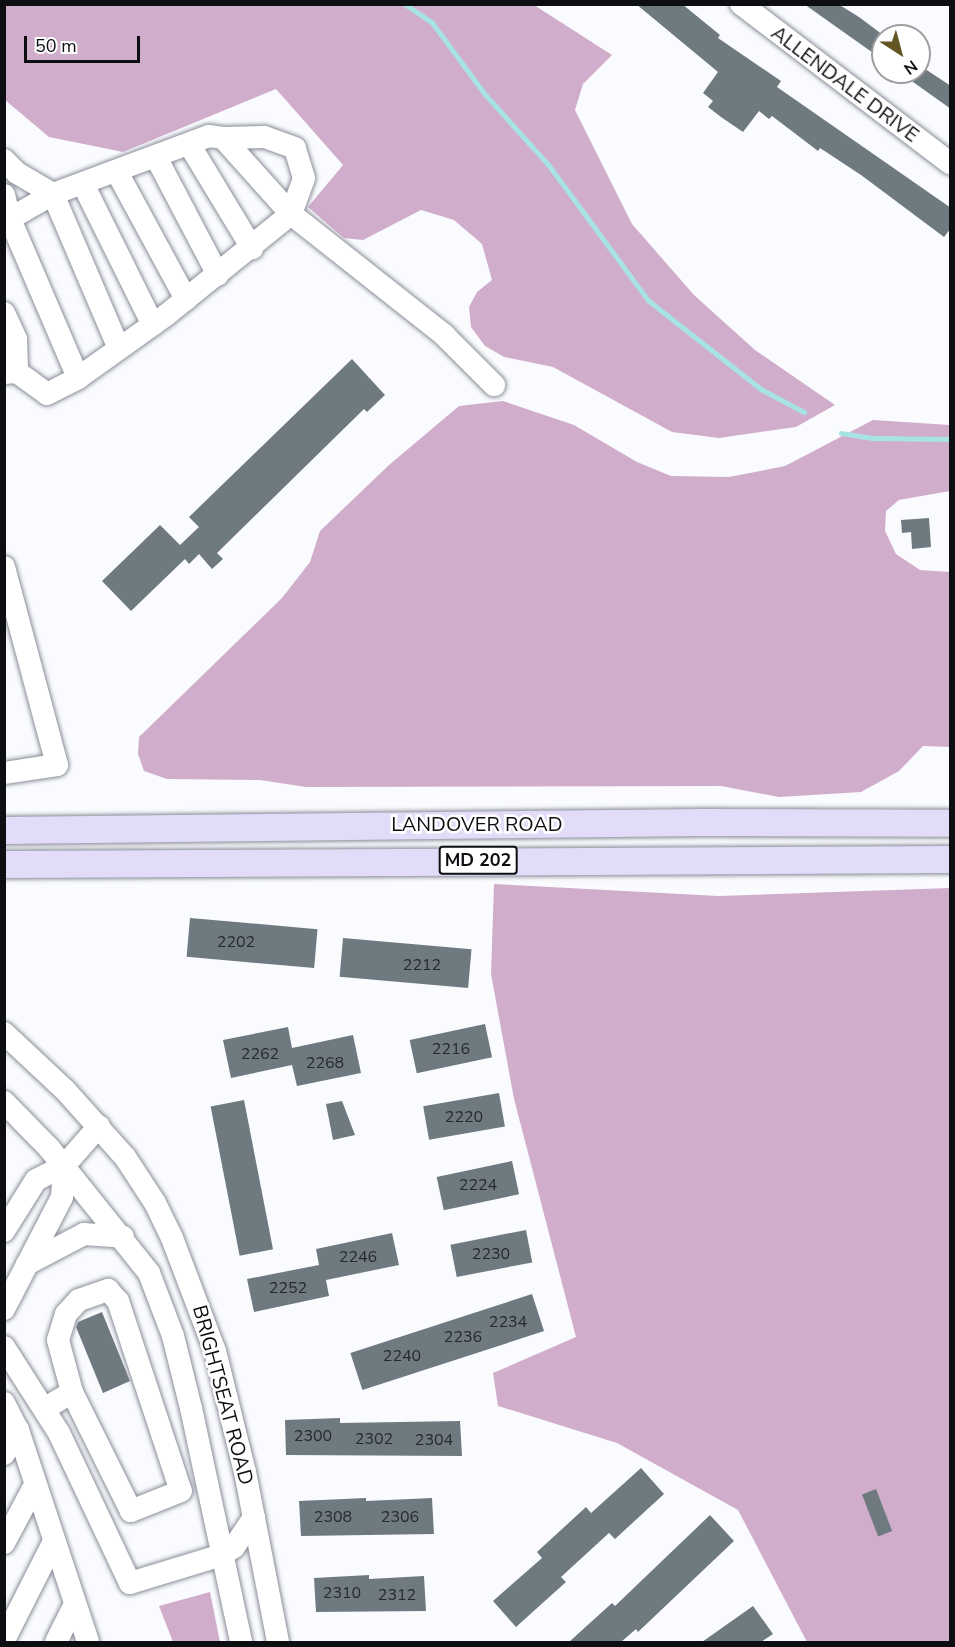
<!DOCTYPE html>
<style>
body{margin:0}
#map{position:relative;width:955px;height:1647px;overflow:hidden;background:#fafbfe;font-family:"Nunito Sans",sans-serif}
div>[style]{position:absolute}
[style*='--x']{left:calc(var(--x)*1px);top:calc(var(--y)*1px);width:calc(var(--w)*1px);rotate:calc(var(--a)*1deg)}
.forest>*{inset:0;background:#d1adcc}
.stream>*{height:4.5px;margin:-2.25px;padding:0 2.25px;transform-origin:2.25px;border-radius:2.25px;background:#a8e3e3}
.building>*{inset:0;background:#6f7a80;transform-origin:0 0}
.roads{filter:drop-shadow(0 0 2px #898e99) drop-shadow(0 0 2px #898e99)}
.minor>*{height:22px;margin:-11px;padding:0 11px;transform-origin:11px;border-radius:11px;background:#fff}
.major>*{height:27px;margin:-13.5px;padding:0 13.5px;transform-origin:13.5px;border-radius:13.5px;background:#e3dcf8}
span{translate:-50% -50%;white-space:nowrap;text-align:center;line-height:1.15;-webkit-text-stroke:5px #fff;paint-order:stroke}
.number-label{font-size:16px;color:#26292e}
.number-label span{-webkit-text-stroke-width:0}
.shield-label span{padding:2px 4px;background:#fff;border:2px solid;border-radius:4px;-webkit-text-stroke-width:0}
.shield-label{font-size:18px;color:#0d0e12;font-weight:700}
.street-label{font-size:20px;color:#0d0e12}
.frame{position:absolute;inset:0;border:6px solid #0d0e12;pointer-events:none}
.north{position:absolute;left:871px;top:24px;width:60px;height:60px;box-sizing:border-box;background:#fff;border:2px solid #9e9fa0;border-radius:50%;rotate:144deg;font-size:16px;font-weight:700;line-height:24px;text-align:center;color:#0d0e12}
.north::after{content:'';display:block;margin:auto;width:21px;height:27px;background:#635623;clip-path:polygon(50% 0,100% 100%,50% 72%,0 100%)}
.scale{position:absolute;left:24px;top:36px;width:116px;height:27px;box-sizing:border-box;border:3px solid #0d0e12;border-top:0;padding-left:8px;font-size:18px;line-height:21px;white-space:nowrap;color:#0d0e12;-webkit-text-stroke:4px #fff;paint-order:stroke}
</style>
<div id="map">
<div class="forest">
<i style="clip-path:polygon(4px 5px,534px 5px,612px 55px,583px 84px,575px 110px,632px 224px,694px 295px,755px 350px,835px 405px,796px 427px,719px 438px,672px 432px,553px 367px,504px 357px,485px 346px,471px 327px,469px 307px,477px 292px,492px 280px,482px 244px,454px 220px,421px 210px,363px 240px,344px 238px,308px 207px,343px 165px,276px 89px,123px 152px,49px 137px,5px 100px)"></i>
<i style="clip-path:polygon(503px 401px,574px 425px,637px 462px,671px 476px,729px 477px,785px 466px,873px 420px,950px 425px,950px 491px,899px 500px,886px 511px,885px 531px,896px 554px,920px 570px,950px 572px,950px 747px,923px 746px,899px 771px,861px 792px,779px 797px,721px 786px,306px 787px,260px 780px,167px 779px,144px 771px,138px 754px,139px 737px,282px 598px,310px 562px,320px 531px,389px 465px,459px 406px)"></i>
<i style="clip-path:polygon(494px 884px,718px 896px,950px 888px,950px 1642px,807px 1642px,738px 1510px,617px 1443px,498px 1406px,493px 1373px,576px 1337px,514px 1099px,491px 974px)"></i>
<i style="clip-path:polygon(210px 1592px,220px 1642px,173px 1642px,159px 1606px)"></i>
</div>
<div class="stream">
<i style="--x:405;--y:4;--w:32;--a:34"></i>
<i style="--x:432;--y:22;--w:89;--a:53.6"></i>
<i style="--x:485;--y:94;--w:96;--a:48"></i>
<i style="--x:549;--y:165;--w:167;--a:53.7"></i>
<i style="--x:648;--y:300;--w:144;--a:38.2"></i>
<i style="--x:761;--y:389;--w:49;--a:28.1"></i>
<i style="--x:841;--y:433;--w:33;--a:9"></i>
<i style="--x:874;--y:438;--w:76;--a:0.8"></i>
</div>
<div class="building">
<i style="clip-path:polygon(636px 4px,682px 4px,720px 35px,718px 38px,781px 81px,777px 87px,951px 208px,951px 228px,944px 237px,861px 175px,820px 148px,818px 151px,772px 116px,769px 119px,759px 111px,743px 132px,721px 117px,708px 107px,713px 101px,703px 93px,718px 72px)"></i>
<i style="clip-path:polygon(804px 4px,838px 4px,859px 17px,883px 35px,883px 60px)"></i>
<i style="clip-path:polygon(919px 65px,951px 86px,951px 109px,899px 72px,919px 72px)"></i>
<i style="clip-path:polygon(352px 359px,385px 395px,367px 412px,364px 409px,217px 553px,223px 559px,212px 569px,199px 554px,189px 564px,185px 559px,131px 611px,102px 581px,160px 525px,180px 545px,199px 527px,189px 517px)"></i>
<i style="clip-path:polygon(929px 518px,931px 547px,912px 549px,911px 532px,902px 533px,901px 520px)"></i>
<i style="left:190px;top:918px;width:128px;height:39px;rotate:5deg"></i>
<i style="left:343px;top:938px;width:129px;height:39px;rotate:5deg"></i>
<i style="left:485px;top:1024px;width:34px;height:77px;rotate:78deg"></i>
<i style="clip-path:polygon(288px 1027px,292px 1048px,353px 1035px,361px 1073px,297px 1086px,292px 1065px,231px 1078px,223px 1040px)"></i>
<i style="left:499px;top:1093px;width:34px;height:77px;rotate:80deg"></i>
<i style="left:244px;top:1100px;width:152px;height:34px;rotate:79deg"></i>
<i style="clip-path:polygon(342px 1101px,355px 1135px,333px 1140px,326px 1104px)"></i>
<i style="left:512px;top:1161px;width:34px;height:77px;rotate:78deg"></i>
<i style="left:526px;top:1230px;width:33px;height:77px;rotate:79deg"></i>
<i style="clip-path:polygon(392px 1233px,399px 1265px,326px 1280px,329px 1296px,254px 1312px,247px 1279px,319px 1265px,316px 1249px)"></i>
<i style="left:532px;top:1294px;width:39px;height:191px;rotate:72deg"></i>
<i style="clip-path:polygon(102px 1312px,130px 1381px,103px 1393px,76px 1327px,78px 1322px)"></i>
<i style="clip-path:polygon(340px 1418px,340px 1423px,460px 1421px,462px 1456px,286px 1455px,285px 1420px)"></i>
<i style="clip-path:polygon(641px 1468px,664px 1494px,615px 1539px,609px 1533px,561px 1577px,566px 1582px,516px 1627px,493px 1601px,542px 1558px,537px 1552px,586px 1507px,591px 1513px)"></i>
<i style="left:876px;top:1489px;width:45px;height:15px;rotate:69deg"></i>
<i style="clip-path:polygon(366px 1498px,366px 1501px,432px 1498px,434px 1534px,301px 1536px,299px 1501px)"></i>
<i style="clip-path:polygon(710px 1515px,734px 1541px,638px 1632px,636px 1629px,621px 1642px,569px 1642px,612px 1603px,615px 1606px)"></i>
<i style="clip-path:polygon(369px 1575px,369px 1579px,424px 1576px,426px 1611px,316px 1612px,314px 1578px)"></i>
<i style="clip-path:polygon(753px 1606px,773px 1634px,761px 1642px,702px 1642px)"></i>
</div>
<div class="roads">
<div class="minor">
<i style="--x:741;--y:4;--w:263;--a:37.3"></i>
<i style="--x:189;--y:144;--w:122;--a:58.8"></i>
<i style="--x:156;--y:157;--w:133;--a:62.3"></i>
<i style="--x:4;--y:160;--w:18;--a:45"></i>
<i style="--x:17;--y:173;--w:42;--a:30.3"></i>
<i style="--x:53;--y:194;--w:166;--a:-20.4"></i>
<i style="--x:209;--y:136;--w:14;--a:8"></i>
<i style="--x:223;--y:138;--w:102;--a:48.2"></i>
<i style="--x:291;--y:214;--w:38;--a:-70"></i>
<i style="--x:304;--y:178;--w:31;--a:-107"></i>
<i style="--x:295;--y:148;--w:33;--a:-160"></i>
<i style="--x:264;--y:137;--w:41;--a:178.6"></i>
<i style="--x:117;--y:172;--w:145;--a:61.5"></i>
<i style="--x:83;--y:184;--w:157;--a:63.6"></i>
<i style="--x:4;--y:195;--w:25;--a:76"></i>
<i style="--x:10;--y:219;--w:173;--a:66.8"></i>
<i style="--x:4;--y:222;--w:56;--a:-29.7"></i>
<i style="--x:53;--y:194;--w:168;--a:66.9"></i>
<i style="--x:4;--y:313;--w:29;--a:65"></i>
<i style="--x:16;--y:339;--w:33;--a:88"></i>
<i style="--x:4;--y:373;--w:13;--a:-4"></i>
<i style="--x:17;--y:372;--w:37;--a:36"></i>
<i style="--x:47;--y:394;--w:35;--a:-27"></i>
<i style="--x:78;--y:378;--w:107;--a:-35.5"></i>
<i style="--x:165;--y:316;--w:162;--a:-39"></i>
<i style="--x:291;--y:214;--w:195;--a:38.3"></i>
<i style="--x:444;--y:335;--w:71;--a:45"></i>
<i style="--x:4;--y:567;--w:205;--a:75"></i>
<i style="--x:57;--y:765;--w:54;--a:171.4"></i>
<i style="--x:4;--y:1033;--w:83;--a:43.1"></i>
<i style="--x:65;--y:1090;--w:90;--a:48.2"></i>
<i style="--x:125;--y:1157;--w:55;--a:56.9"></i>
<i style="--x:155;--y:1203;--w:39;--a:64"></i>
<i style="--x:172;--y:1238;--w:121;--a:69.2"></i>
<i style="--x:215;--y:1351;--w:125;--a:76.1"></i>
<i style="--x:245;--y:1472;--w:173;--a:79"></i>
<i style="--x:4;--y:1102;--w:64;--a:45.6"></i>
<i style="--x:49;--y:1148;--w:160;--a:51.3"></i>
<i style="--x:149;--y:1273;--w:67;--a:69.1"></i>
<i style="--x:173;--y:1336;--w:74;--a:76"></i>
<i style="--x:191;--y:1408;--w:239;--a:77.9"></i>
<i style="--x:4;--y:1231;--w:60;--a:-57.9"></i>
<i style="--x:36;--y:1180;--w:31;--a:-27"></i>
<i style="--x:64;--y:1166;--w:53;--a:-48.8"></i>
<i style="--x:27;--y:1264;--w:64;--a:-27.8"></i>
<i style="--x:84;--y:1234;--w:39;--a:4"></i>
<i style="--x:4;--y:1309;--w:126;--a:-62.6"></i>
<i style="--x:62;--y:1197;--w:31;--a:-86"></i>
<i style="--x:4;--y:1347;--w:102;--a:57.4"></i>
<i style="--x:59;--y:1433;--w:166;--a:64.7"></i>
<i style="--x:130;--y:1583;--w:96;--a:-16.9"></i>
<i style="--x:222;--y:1555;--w:14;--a:-34"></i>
<i style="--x:234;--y:1547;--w:36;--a:-56"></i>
<i style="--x:4;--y:1403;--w:30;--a:63"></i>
<i style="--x:18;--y:1430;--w:223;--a:71.7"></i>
<i style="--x:44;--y:1409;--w:33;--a:-31"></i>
<i style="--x:72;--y:1392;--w:54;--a:-105.1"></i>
<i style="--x:58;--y:1340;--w:27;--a:-73"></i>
<i style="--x:66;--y:1314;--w:19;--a:-47"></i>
<i style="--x:79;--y:1300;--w:31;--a:-19"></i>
<i style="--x:108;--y:1290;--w:15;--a:48"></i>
<i style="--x:118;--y:1301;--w:200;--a:71.7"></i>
<i style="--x:181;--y:1491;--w:54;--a:158.2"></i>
<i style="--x:131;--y:1511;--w:133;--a:-116.4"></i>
<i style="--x:4;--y:1454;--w:28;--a:-60"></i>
<i style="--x:4;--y:1543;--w:66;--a:-61.9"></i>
<i style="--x:4;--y:1640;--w:111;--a:-63.2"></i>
<i style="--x:56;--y:1642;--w:42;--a:-63.4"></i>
</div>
<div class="major">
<i style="--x:4;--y:830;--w:699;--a:-0.66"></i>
<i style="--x:703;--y:822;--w:247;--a:0.2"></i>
<i style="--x:4;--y:864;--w:946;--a:-0.3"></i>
</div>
</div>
<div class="number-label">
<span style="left:236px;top:942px">2202</span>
<span style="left:422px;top:965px">2212</span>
<span style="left:451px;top:1049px">2216</span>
<span style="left:260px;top:1054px">2262</span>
<span style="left:325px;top:1063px">2268</span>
<span style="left:464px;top:1117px">2220</span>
<span style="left:478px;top:1185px">2224</span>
<span style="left:491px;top:1254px">2230</span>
<span style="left:358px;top:1257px">2246</span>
<span style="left:288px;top:1288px">2252</span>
<span style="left:508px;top:1322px">2234</span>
<span style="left:463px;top:1337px">2236</span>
<span style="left:402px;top:1356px">2240</span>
<span style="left:313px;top:1436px">2300</span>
<span style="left:374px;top:1439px">2302</span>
<span style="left:434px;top:1440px">2304</span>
<span style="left:333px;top:1517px">2308</span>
<span style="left:400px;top:1517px">2306</span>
<span style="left:342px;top:1593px">2310</span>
<span style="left:397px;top:1595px">2312</span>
</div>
<div class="shield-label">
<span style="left:478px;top:860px">MD 202</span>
</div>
<div class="street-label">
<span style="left:845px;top:84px;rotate:37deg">ALLENDALE DRIVE</span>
<span style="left:477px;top:824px">LANDOVER ROAD</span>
<span style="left:223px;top:1395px;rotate:75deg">BRIGHTSEAT ROAD</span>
</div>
<div class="frame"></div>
<div class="north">N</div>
<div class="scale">50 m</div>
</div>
